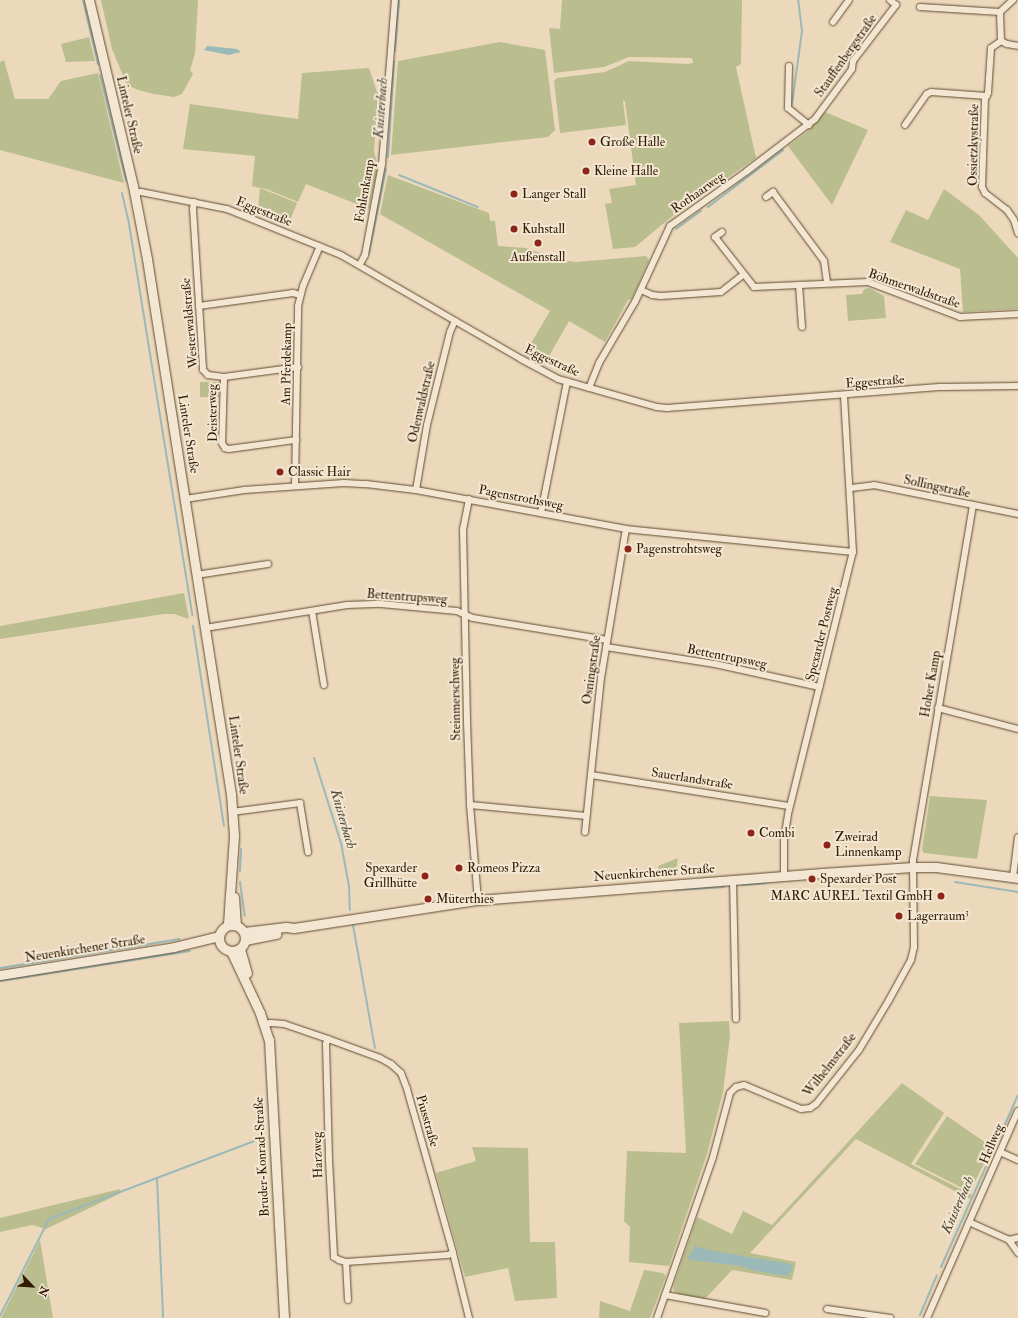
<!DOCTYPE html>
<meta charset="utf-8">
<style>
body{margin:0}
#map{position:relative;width:1018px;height:1318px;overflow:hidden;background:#ecd9bc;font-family:"IM FELL Double Pica",serif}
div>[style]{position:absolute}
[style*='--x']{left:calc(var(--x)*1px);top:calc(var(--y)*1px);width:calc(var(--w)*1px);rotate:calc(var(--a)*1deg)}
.green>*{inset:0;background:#babe8e}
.water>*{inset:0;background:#9ab9b8}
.stream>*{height:2px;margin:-1px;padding:0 1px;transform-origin:1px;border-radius:1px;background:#9ab9b8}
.roads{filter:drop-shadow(0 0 1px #604a2f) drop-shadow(0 0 1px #604a2f)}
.street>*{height:6px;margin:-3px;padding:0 3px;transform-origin:3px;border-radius:3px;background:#f3e6d3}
.secondary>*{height:9px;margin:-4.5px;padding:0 4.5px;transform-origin:4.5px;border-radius:4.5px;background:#f3e6d3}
.secondary>.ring{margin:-4.5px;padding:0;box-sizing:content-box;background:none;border:9px solid #f3e6d3;border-radius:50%}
.dots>*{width:11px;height:11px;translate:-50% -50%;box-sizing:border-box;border:2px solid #f3e6d3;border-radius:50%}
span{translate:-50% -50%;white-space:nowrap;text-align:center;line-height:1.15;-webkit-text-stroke:4px #f3e6d3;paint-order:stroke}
.street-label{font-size:13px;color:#311b00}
.poi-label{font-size:13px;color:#311b00}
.left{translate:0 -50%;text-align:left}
.right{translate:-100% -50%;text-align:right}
.water-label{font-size:14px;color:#504a37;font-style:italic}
.north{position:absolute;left:12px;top:1266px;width:40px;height:40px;-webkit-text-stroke:3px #f3e6d3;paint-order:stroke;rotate:115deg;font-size:11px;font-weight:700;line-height:16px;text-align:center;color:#311b00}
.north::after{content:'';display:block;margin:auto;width:14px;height:18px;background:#311b00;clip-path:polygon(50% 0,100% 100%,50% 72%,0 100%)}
</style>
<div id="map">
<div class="green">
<i style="clip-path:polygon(101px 0,198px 0,195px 54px,190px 70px,193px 74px,182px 94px,174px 97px,154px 94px,138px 90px,127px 85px,112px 49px)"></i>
<i style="clip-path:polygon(562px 0,742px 0,741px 64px,736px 67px,756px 158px,675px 214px,635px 247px,613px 249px,605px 204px,612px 203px,609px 189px,636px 185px,625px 101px,623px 101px,626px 125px,560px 133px,554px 81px,557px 78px,605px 72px,629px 61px,687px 64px,693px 63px,692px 58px,629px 57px,604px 67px,554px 73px,549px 28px,560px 29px)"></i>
<i style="clip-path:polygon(89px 37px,95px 61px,66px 62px,61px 44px)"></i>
<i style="clip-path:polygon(500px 42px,545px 50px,555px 130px,548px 137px,391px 155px,398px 61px)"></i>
<i style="clip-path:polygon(4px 60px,15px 99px,48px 99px,61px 81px,98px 73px,124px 183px,0 150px,0 62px)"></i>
<i style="clip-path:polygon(369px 68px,378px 95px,374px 151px,378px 167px,369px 209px,306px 184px,298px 202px,266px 189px,252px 186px,255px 156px,183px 149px,190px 104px,298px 119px,302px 73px)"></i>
<i style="clip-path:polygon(825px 112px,868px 130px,832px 205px,788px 146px,807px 132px)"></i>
<i style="clip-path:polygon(388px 175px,489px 213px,490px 221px,495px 221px,498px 246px,526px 248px,561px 260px,576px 262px,646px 256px,649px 260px,632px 299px,628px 300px,605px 342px,569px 321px,544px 365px,524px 355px,550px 311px,380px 214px)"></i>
<i style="clip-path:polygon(260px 188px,297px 203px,289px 223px,258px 211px)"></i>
<i style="clip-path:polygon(944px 189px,979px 215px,1018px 258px,1018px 309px,963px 312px,960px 269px,890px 242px,906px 210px,928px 220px)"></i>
<i style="clip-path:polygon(869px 288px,884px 296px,886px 318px,848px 321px,846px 295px,862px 294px,864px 289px)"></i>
<i style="clip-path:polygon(200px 382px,216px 382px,219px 383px,219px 397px,200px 397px)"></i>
<i style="clip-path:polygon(184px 593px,189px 619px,174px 614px,164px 614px,0 639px,0 626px)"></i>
<i style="clip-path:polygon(930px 796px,987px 800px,977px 859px,924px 853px,922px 850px)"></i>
<i style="clip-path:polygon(678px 858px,676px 870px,659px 872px,658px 866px)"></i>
<i style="clip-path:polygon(729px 1021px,730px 1036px,723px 1092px,707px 1154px,669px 1266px,629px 1262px,630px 1227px,624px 1221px,627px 1151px,686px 1153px,679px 1023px)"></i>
<i style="clip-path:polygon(902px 1083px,944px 1113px,911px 1164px,972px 1195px,970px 1199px,856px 1139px,750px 1253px,796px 1262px,792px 1280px,732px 1270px,705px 1299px,678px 1294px,674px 1291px,673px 1287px,697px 1217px,732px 1234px,743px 1211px,772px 1225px)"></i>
<i style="clip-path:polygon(947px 1116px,992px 1147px,970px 1192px,915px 1164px)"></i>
<i style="clip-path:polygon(472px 1147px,528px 1148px,530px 1242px,555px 1242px,557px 1298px,515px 1301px,508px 1268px,465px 1277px,436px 1173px,476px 1161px)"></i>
<i style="clip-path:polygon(120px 1189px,121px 1193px,46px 1229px,32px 1225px,0 1232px,0 1218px)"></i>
<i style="clip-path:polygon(40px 1240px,53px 1318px,1px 1318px)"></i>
<i style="clip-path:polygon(644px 1270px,663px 1273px,666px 1276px,650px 1318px,599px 1318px,600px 1301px,630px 1311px)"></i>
</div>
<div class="water">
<i style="clip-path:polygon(207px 46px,237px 49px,241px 52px,229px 55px,204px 50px)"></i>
<i style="clip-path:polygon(695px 1246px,714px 1251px,791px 1264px,793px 1267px,788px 1276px,755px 1271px,741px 1266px,690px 1260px,687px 1256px,690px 1255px)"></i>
</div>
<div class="stream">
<i style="--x:83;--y:0;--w:66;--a:76.8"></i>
<i style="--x:395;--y:51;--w:51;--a:-85.5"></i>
<i style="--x:100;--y:75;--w:109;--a:76.2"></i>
<i style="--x:792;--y:104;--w:74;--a:-82.2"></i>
<i style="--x:802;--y:31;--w:31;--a:-97"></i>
<i style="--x:388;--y:157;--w:96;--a:-86.4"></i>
<i style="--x:399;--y:175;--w:85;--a:22.1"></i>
<i style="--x:122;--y:193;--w:32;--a:77"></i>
<i style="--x:129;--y:224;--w:396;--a:80.8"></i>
<i style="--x:708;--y:207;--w:94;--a:-37.2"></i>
<i style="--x:676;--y:229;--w:31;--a:-36"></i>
<i style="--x:369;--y:253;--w:86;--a:-78.6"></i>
<i style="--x:193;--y:626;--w:202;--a:81.2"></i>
<i style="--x:314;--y:758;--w:89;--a:72.4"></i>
<i style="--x:341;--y:843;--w:44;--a:79.5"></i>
<i style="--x:349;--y:886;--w:24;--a:88"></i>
<i style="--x:240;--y:871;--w:22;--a:-87"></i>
<i style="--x:240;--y:882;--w:34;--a:82"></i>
<i style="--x:955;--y:882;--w:64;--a:9"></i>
<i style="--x:743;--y:885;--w:23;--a:-5"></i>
<i style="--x:675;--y:890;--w:49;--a:-3.5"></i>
<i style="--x:353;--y:925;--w:125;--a:79.9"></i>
<i style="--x:0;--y:968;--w:182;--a:-9.2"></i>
<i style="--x:0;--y:981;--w:192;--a:-9"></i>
<i style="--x:997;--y:1142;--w:51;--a:-65.9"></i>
<i style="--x:157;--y:1178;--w:140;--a:87.5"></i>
<i style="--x:941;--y:1267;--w:127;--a:-65.9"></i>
<i style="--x:920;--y:1315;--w:43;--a:-67"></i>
<i style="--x:0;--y:1316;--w:109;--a:-63.2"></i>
<i style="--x:49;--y:1219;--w:231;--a:-20.8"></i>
</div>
<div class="roads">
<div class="street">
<i style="--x:920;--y:7;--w:80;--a:3.6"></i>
<i style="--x:1000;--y:12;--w:18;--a:-43"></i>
<i style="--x:1000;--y:12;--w:29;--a:88"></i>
<i style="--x:833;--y:22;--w:27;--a:-54"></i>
<i style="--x:1001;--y:41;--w:12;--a:145"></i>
<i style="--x:991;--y:48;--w:45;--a:93.8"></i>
<i style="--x:988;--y:93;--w:6;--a:121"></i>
<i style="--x:985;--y:98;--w:89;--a:91.9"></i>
<i style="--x:982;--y:187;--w:7;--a:63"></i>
<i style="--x:985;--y:193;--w:28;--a:38"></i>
<i style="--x:1007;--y:210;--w:12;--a:55"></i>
<i style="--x:1014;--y:220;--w:14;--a:73"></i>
<i style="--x:1001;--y:41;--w:7;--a:27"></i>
<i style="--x:1007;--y:44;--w:11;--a:10"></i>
<i style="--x:789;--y:66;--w:42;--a:91.4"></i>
<i style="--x:788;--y:108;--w:27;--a:39"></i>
<i style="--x:905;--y:125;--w:38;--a:-55"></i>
<i style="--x:927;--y:94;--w:4;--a:-27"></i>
<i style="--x:931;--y:92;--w:56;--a:4.1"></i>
<i style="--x:134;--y:193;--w:7;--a:-8"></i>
<i style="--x:141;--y:192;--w:88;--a:11.2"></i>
<i style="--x:227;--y:209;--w:123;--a:22"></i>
<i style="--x:341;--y:255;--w:208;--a:30"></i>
<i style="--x:521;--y:359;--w:42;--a:28.4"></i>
<i style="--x:558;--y:379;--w:103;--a:15.8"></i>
<i style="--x:657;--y:407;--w:10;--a:6"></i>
<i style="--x:667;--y:408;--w:276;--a:-4.4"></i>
<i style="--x:942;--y:387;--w:76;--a:-0.8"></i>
<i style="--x:766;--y:197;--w:9;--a:-36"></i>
<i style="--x:773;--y:192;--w:86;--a:53.5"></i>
<i style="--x:824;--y:261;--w:22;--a:82"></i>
<i style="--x:194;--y:202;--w:7;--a:98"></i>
<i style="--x:193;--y:209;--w:161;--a:86.4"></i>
<i style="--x:203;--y:370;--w:7;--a:45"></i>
<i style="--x:208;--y:375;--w:16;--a:7"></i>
<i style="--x:224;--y:377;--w:75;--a:-7.7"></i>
<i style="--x:722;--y:232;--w:9;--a:144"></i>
<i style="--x:715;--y:237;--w:63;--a:52"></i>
<i style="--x:754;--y:287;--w:114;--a:-2.5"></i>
<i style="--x:868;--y:282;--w:98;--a:20.8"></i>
<i style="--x:960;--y:317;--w:58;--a:-3"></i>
<i style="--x:360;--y:264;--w:10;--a:-61"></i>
<i style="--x:365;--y:255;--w:93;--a:-79.4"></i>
<i style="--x:382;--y:164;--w:165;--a:-85.5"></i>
<i style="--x:799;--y:285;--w:42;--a:85.9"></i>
<i style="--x:641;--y:290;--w:12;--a:24"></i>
<i style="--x:652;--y:295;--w:9;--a:6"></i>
<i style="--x:661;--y:296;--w:60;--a:-3.8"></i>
<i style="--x:721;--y:292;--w:28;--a:-38"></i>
<i style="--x:199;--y:306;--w:95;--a:-7.9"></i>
<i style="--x:293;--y:293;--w:7;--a:16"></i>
<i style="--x:224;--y:377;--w:66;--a:91.7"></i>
<i style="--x:222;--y:443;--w:6;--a:59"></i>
<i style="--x:225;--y:448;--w:4;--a:14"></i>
<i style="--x:229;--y:449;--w:68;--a:-7.7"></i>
<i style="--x:589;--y:388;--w:27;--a:-68"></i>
<i style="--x:599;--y:363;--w:71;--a:-59.5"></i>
<i style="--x:635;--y:302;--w:84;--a:-65.3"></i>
<i style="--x:670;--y:226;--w:95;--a:-35.5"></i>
<i style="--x:747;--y:171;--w:86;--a:-37.4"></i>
<i style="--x:815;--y:119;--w:62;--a:-53.5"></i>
<i style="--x:852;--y:69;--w:8;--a:-83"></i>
<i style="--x:853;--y:61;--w:71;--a:-52.5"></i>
<i style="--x:896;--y:5;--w:8;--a:-140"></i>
<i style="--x:295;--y:486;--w:180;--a:-89"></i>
<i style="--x:298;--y:306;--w:21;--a:-76"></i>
<i style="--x:303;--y:286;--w:43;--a:-67"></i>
<i style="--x:851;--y:488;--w:23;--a:-7"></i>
<i style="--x:874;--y:485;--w:147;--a:11.4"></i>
<i style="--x:416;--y:490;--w:66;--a:-80.4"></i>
<i style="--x:427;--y:425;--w:96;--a:-76.1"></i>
<i style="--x:450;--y:332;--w:12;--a:-66"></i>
<i style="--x:185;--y:499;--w:60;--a:-8.7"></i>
<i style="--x:244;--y:490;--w:100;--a:-4"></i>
<i style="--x:344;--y:483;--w:22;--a:3"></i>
<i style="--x:366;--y:484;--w:50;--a:6.8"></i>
<i style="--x:416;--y:490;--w:214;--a:10.5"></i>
<i style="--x:626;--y:529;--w:228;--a:5.8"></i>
<i style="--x:469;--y:499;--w:31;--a:101"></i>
<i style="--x:463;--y:529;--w:193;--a:88.8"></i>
<i style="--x:467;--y:722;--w:83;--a:87.9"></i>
<i style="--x:470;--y:805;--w:95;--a:85.2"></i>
<i style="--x:541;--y:513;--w:134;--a:-78.8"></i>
<i style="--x:196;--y:575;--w:73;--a:-8.7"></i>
<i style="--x:312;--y:611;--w:75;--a:80.8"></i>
<i style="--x:205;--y:628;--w:144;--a:-9.2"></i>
<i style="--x:347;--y:605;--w:34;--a:-2"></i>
<i style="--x:381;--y:604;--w:76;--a:5.3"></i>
<i style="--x:457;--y:611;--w:17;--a:24"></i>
<i style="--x:473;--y:618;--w:136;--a:9.3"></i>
<i style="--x:606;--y:647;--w:110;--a:8.9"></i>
<i style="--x:715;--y:664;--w:107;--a:12.4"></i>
<i style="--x:938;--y:708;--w:83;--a:14.7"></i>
<i style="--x:591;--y:775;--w:200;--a:8.9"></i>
<i style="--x:470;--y:805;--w:117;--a:5.4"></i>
<i style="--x:232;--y:812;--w:69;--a:-7.5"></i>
<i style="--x:300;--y:803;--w:50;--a:80.7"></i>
<i style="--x:585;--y:832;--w:155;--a:-84.1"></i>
<i style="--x:601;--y:678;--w:151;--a:-80.5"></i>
<i style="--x:784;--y:876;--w:36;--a:-90"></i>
<i style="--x:784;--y:840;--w:30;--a:-81"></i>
<i style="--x:789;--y:810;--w:266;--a:-76.1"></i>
<i style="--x:853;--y:552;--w:157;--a:-93.3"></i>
<i style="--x:1013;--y:877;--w:40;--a:-82.9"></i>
<i style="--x:733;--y:880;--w:139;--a:88.8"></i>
<i style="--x:265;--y:1024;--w:6;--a:-9"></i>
<i style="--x:271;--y:1023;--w:13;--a:4"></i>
<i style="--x:284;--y:1024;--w:46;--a:18.8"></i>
<i style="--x:328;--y:1039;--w:55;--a:20.1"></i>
<i style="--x:380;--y:1058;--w:13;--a:29"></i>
<i style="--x:391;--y:1064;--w:13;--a:42"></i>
<i style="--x:401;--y:1073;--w:17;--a:69"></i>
<i style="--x:407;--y:1089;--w:170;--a:74.3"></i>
<i style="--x:453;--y:1253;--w:67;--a:76.2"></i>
<i style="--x:328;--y:1039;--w:5;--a:112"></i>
<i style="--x:326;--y:1044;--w:116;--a:88.5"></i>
<i style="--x:329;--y:1160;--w:97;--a:87"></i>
<i style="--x:334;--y:1257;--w:6;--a:31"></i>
<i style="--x:339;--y:1260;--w:7;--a:16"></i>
<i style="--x:346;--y:1262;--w:102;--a:-3.9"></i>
<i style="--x:448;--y:1255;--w:5;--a:-22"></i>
<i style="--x:1000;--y:1152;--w:20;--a:24"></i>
<i style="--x:969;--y:1222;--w:44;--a:24.2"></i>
<i style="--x:1009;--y:1240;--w:16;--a:55"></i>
<i style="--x:1009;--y:1240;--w:9;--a:-13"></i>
<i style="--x:346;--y:1262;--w:38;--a:87"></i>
<i style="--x:665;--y:1295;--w:102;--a:10.2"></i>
<i style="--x:827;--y:1309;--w:64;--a:8.1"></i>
<i style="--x:657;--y:1318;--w:170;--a:-70.8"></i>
<i style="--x:713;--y:1157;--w:66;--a:-75.1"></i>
<i style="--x:730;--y:1093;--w:8;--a:-45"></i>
<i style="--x:736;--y:1087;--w:8;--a:-14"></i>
<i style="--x:744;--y:1085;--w:62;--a:22.8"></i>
<i style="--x:801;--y:1109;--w:9;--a:-6"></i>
<i style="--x:810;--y:1108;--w:7;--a:-34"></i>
<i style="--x:816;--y:1104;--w:69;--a:-51.5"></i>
<i style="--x:859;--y:1050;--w:58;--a:-59"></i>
<i style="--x:889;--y:1000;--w:46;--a:-61.2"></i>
<i style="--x:911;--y:960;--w:13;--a:-77"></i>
<i style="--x:914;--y:947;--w:87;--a:-90.7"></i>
<i style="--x:913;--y:860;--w:359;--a:-80.4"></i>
<i style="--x:927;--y:1318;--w:226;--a:-66.3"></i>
</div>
<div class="secondary">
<i style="--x:89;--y:0;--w:191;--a:76.7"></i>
<i style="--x:133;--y:186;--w:74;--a:79.1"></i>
<i style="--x:147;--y:259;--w:542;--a:81.08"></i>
<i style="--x:231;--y:794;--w:42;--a:85.9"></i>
<i style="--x:234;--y:836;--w:89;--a:93.9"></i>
<i style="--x:234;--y:897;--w:28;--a:86"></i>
<i class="ring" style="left:219px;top:925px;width:17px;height:17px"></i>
<i style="--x:244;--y:932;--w:42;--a:-6.8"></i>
<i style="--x:286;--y:927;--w:8;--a:7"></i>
<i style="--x:294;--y:928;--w:186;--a:-8.7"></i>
<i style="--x:478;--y:900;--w:345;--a:-4.5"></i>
<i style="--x:822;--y:873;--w:91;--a:-3.8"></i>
<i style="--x:913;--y:867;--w:23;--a:0"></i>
<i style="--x:936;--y:867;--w:83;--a:7.6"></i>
<i style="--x:245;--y:940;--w:32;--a:-11"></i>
<i style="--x:240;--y:949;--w:25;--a:74"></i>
<i style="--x:231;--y:951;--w:68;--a:64.9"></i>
<i style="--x:260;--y:1013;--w:28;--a:72"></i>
<i style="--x:269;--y:1040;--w:278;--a:86.9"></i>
<i style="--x:0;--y:975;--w:176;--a:-9.1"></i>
<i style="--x:174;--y:947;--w:46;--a:-13.7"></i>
</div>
</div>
<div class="dots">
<i style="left:592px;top:142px;background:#8f2418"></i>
<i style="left:586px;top:171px;background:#8f2418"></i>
<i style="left:514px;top:194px;background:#8f2418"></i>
<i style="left:514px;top:229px;background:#8f2418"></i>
<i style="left:538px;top:243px;background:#8f2418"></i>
<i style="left:280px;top:472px;background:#8f2418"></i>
<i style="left:628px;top:549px;background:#8f2418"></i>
<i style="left:751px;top:833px;background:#8f2418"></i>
<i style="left:827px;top:845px;background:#8f2418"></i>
<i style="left:459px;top:868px;background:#8f2418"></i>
<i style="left:425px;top:876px;background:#8f2418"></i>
<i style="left:812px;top:879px;background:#8f2418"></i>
<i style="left:941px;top:896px;background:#8f2418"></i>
<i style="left:428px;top:899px;background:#8f2418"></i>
<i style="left:899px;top:916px;background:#8f2418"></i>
</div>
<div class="street-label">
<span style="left:846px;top:56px;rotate:-55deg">Stauffenbergstraße</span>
<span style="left:129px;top:115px;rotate:77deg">Linteler Straße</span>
<span style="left:974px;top:145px;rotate:-89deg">Ossietzkystraße</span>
<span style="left:365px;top:191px;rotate:-80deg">Fohlenkamp</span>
<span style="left:698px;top:193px;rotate:-35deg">Rothaarweg</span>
<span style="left:264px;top:212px;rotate:22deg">Eggestraße</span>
<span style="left:914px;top:289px;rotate:19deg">Böhmerwaldstraße</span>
<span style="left:190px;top:323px;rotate:-95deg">Westerwaldstraße</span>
<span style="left:552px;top:361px;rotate:25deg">Eggestraße</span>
<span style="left:287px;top:364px;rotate:-89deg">Am Pferdekamp</span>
<span style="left:875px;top:382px;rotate:-4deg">Eggestraße</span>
<span style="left:422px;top:402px;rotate:-77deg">Odenwaldstraße</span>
<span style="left:213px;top:413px;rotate:-91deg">Deisterweg</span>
<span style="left:188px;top:434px;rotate:81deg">Linteler Straße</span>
<span style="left:937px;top:487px;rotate:12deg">Sollingstraße</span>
<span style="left:521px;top:498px;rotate:11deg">Pagenstrothsweg</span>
<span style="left:407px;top:597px;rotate:4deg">Bettentrupsweg</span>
<span style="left:822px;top:634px;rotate:-76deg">Spexarder Postweg</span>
<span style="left:727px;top:657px;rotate:11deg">Bettentrupsweg</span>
<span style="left:592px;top:670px;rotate:-82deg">Osningstraße</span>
<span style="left:931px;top:684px;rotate:-80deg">Hoher Kamp</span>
<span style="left:456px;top:699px;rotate:-91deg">Steinmerschweg</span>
<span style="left:238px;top:755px;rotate:82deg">Linteler Straße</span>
<span style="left:692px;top:779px;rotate:9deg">Sauerlandstraße</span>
<span style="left:654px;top:873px;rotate:-4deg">Neuenkirchener Straße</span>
<span style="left:85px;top:949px;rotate:-9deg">Neuenkirchener Straße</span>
<span style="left:830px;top:1065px;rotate:-52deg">Wilhelmstraße</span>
<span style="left:427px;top:1121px;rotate:74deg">Piusstraße</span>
<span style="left:992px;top:1144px;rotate:-67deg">Hellweg</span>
<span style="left:318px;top:1155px;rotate:-92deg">Harzweg</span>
<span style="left:262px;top:1157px;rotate:-93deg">Bruder-Konrad-Straße</span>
</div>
<div class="poi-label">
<span class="left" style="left:600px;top:142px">Große Halle</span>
<span class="left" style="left:594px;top:171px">Kleine Halle</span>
<span class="left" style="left:522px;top:194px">Langer Stall</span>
<span class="left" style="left:522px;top:229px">Kuhstall</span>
<span style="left:538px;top:257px">Außenstall</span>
<span class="left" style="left:288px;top:472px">Classic Hair</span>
<span class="left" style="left:636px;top:549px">Pagenstrohtsweg</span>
<span class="left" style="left:759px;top:833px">Combi</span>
<span class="left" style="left:835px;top:845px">Zweirad<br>Linnenkamp</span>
<span class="left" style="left:467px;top:868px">Romeos Pizza</span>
<span class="right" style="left:417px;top:876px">Spexarder<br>Grillhütte</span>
<span class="left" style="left:820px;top:879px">Spexarder Post</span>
<span class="right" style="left:933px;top:896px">MARC AUREL Textil GmbH</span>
<span class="left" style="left:436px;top:899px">Müterthies</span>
<span class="left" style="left:907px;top:916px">Lagerraum³</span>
</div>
<div class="water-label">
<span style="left:381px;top:108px;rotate:-86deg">Knisterbach</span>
<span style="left:343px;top:819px;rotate:74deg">Knisterbach</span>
<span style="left:958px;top:1205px;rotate:-66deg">Knisterbach</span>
</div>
<div class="north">N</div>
</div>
